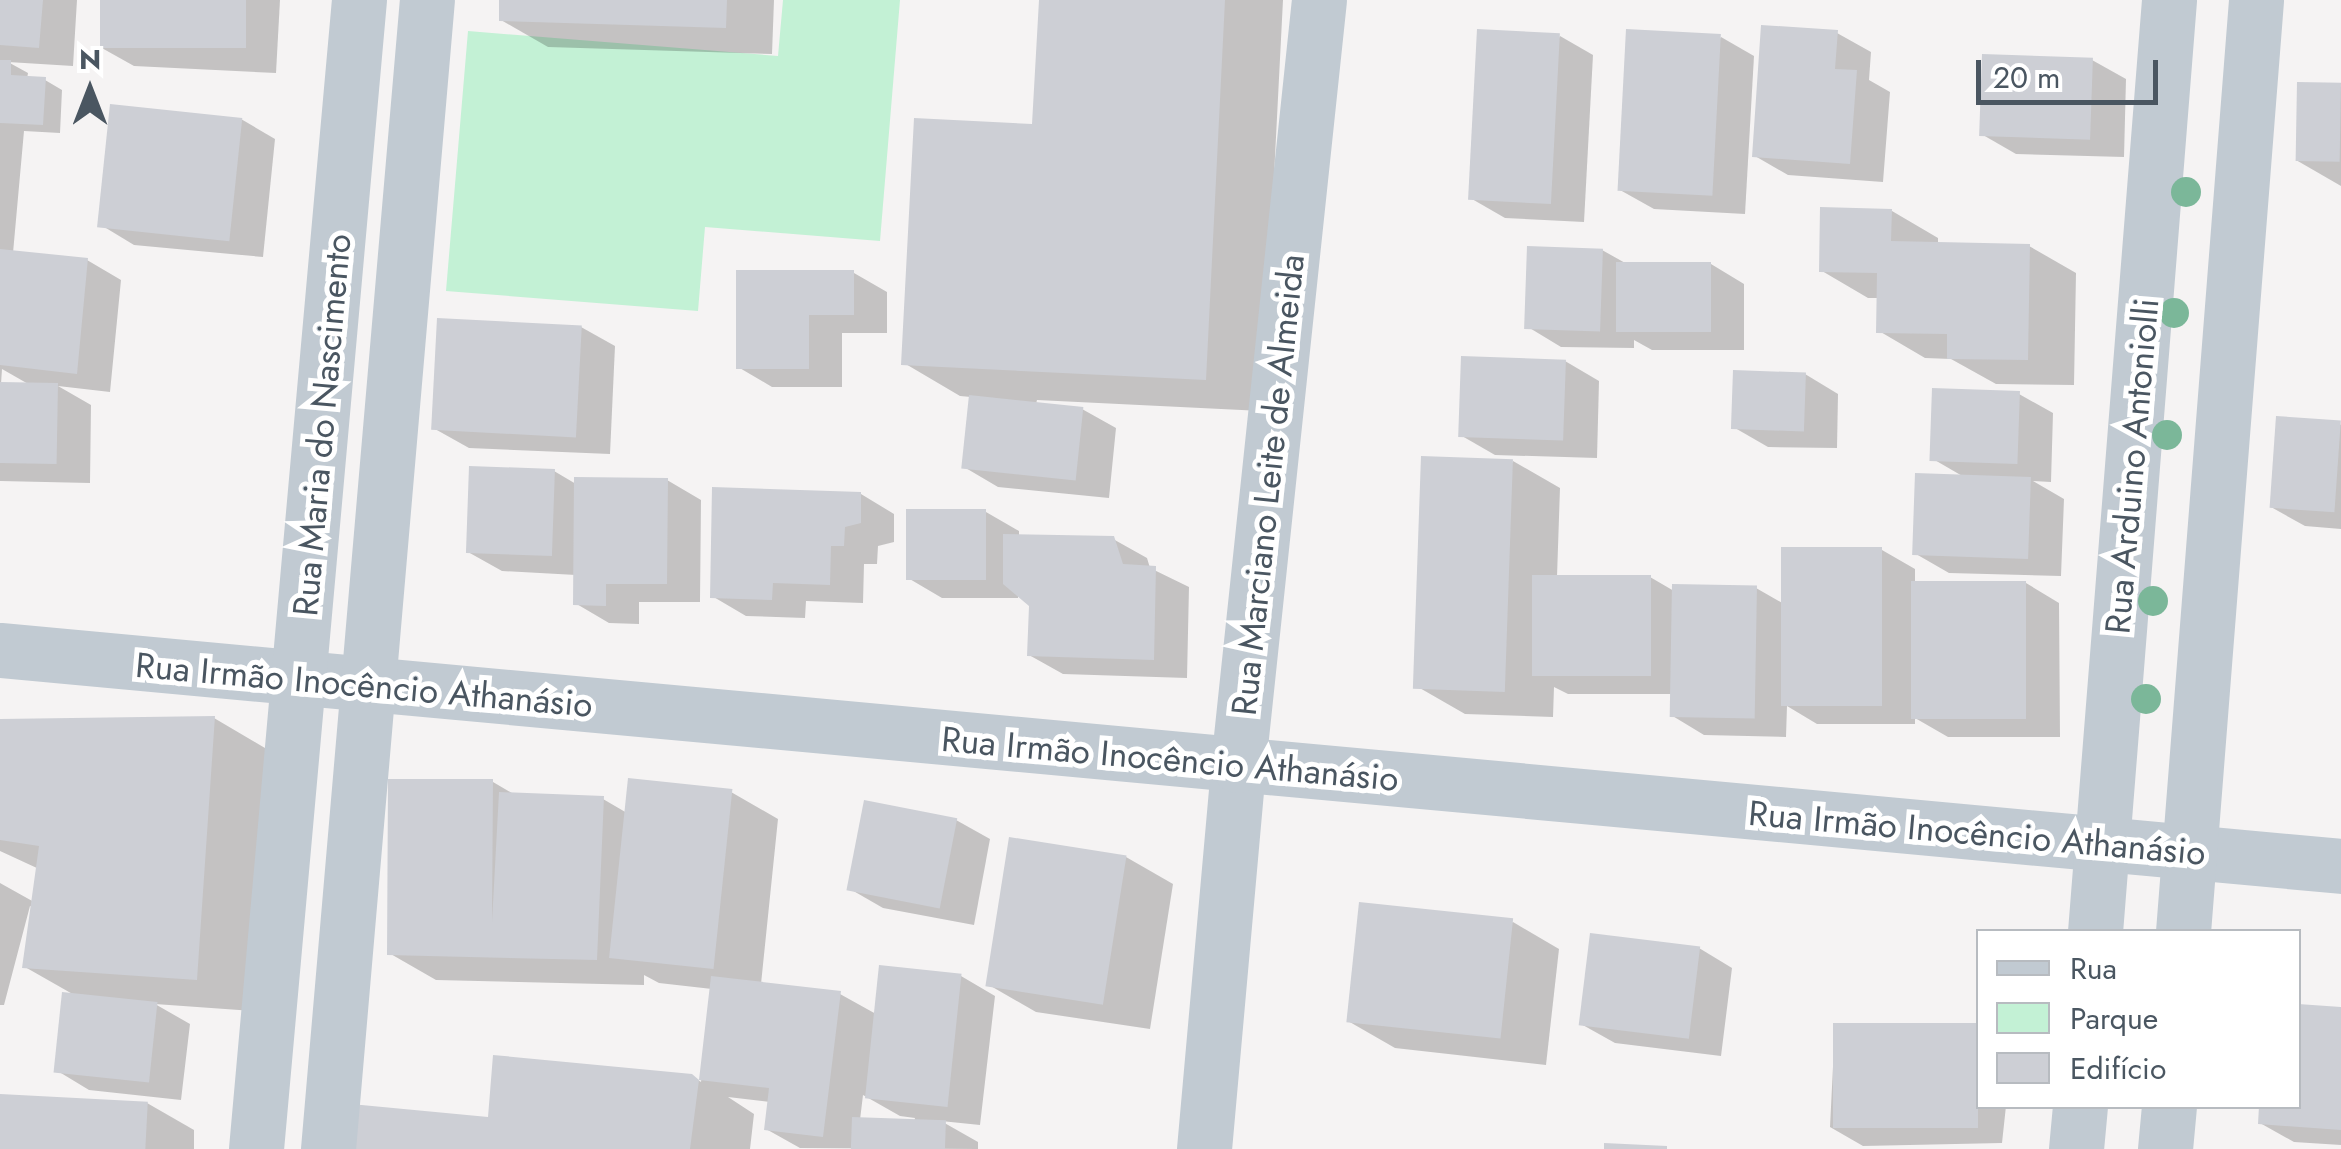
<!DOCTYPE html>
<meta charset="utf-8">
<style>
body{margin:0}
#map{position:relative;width:2341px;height:1149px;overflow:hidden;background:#f5f3f3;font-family:Jost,sans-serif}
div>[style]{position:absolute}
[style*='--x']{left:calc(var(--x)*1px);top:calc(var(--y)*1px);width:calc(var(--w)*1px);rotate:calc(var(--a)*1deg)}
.green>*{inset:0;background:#c3f1d5}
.shadow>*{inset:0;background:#0003}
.building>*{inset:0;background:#cdcfd5;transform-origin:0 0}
.minor>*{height:55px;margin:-27.5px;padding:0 27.5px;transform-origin:27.5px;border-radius:27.5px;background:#c1cad2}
.trees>*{width:30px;height:30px;margin:-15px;border-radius:50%;background:#7bb799}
span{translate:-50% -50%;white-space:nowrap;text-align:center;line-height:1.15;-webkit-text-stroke:10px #fff;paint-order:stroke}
.street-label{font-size:35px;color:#4a5661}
.legend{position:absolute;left:1976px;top:929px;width:325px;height:180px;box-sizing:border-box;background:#fff;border:2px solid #b7bbc0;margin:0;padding:12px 18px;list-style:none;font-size:30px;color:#4a5661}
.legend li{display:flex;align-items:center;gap:20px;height:50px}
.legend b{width:50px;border:2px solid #b7bbc0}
.north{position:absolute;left:40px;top:40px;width:100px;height:100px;-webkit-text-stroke:8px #fff;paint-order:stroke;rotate:0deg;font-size:28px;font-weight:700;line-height:40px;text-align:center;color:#4a5661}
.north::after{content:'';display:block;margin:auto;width:35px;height:45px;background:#4a5661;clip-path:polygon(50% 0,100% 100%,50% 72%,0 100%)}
.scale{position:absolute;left:1976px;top:60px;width:182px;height:45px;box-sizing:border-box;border:5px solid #4a5661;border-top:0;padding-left:12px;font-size:30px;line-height:35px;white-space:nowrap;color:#4a5661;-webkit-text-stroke:8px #fff;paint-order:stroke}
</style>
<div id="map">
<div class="green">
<i style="clip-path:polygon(783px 0,900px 0,880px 241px,705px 227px,698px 311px,446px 291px,468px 31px,778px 56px)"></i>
</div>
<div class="shadow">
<i style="clip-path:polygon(evenodd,0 0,77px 0,73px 66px,8px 62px,28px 73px,27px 79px,45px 80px,62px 90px,60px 133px,24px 131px,13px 253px,87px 260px,121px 280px,110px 392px,58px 386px,91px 405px,90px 483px,0 481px,0 0,2px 369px,30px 385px,1px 384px,2px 369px)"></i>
<i style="clip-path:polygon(102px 0,280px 0,276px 73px,134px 66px,100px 47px)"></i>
<i style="clip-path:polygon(502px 0,774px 0,772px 54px,548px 47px,501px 20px)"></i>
<i style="clip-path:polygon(1041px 0,1283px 0,1262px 411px,1037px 400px,1036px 404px,1082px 409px,1116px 428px,1109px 498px,998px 487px,964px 467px,971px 397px,960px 396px,904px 363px,1035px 126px)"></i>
<i style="clip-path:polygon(1837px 33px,1871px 52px,1869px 80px,1890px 92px,1883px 182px,1788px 175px,1755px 156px)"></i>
<i style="clip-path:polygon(1560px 36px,1593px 55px,1584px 222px,1505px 218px,1472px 199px)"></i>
<i style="clip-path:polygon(1721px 37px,1754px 56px,1745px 214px,1654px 209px,1620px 190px)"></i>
<i style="clip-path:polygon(2092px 60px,2126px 79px,2124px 157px,2016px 154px,1983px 135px)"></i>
<i style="clip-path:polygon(2341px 86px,2341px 186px,2296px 160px)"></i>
<i style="clip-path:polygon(241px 119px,275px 139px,263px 257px,134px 245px,101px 225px)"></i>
<i style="clip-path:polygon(1892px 211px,1938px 238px,1938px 244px,2029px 246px,2076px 273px,2074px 385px,1996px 384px,1951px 359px,1925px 358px,1879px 331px,1879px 298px,1868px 298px,1822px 271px)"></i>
<i style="clip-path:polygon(1602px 250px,1627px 264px,1711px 264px,1744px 284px,1744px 350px,1652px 350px,1634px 340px,1634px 348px,1561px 347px,1528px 327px)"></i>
<i style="clip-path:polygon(854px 273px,887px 292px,887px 333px,842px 333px,842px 387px,772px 387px,738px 367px)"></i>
<i style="clip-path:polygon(581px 327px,615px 346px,610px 454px,469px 448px,435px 429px)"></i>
<i style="clip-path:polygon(1565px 361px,1599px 381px,1597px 458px,1495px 455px,1462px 436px)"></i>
<i style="clip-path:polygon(1805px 374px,1838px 394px,1837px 448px,1768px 447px,1735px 428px)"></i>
<i style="clip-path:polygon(2019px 394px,2053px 413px,2051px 482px,2033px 481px,2064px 499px,2061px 576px,1949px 573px,1916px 554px,1964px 477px,1933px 459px)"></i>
<i style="clip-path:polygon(2341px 424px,2341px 529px,2305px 526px,2271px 507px)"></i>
<i style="clip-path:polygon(1513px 461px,1560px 488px,1557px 577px,1650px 577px,1674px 591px,1756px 588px,1784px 604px,1882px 550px,1915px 569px,1915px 584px,2026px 583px,2059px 603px,2060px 737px,1948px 737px,1915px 718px,1915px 724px,1817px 724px,1787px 706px,1786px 737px,1704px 735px,1671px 715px,1671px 694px,1568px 694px,1554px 687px,1553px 717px,1465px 714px,1418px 687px)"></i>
<i style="clip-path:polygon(554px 471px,576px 484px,667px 480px,701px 500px,700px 602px,639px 602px,639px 624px,609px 623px,575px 603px,576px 575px,502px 571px,468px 552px)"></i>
<i style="clip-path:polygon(861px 494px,894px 514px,894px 542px,878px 546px,877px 564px,864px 564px,863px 603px,806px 601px,805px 618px,746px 616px,712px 596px)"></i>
<i style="clip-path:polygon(986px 512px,1019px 531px,1019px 537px,1113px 539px,1147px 558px,1150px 568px,1189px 587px,1187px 678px,1063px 674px,1029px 655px,1031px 605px,1018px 594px,1018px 598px,942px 598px,908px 578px)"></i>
<i style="clip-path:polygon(214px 718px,270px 751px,253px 1011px,155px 1004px,190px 1024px,181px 1100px,89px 1090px,56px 1070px,76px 996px,25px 967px,33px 907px,30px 906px,4px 1005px,0 1005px,0 883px,34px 902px,39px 869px,0 851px,0 722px)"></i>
<i style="clip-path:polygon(evenodd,493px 782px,517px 796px,603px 799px,627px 813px,731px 792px,778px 819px,761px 984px,840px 994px,876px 1014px,961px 976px,995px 996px,980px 1125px,941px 1121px,978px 1142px,978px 1149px,800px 1148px,766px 1129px,770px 1102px,728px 1097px,754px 1114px,750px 1149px,349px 1149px,692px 1076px,701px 1082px,712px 989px,659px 983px,644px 975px,644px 985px,436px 980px,389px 953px,493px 782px,863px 1095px,900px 1116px,915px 1118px,914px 1122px,860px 1120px,863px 1095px)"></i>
<i style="clip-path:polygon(956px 820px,990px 839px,974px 925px,883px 908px,850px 889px)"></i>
<i style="clip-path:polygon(1126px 857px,1173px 884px,1150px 1029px,1036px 1012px,989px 985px)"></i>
<i style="clip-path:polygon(1513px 922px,1559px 949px,1546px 1065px,1395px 1048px,1348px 1021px)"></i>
<i style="clip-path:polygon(1699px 948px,1732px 968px,1721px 1056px,1615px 1043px,1581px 1024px)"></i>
<i style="clip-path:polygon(2341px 1009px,2341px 1145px,2294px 1142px,2260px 1123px,2298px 1106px)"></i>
<i style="clip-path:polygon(1835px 1026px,1978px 1026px,1978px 1106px,2006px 1106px,2002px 1143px,1863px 1146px,1830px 1127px)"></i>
<i style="clip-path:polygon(0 1096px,147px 1103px,194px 1130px,194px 1149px,0 1149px)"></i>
</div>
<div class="building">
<i style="clip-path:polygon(0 0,43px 0,39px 48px,0 45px)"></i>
<i style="left:100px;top:0;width:146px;height:48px"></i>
<i style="clip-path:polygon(499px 0,727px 0,726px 28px,499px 21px)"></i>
<i style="clip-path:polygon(1039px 0,1225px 0,1206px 380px,901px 365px,914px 118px,1032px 124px)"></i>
<i style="clip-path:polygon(1761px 25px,1838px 30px,1835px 69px,1857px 70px,1850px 164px,1752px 157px)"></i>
<i style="left:1477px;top:29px;width:83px;height:171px;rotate:3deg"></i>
<i style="left:1626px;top:29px;width:95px;height:162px;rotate:3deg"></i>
<i style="left:1982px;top:54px;width:111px;height:82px;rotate:2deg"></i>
<i style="clip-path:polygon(0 60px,11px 60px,11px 75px,46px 77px,43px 125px,0 123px)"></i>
<i style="left:2297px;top:82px;width:44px;height:79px;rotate:1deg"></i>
<i style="left:110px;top:104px;width:133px;height:124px;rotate:6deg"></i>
<i style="clip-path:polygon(1820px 207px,1892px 209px,1891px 241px,2030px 244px,2028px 360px,1947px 359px,1947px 334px,1876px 333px,1877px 273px,1819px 272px)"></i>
<i style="left:1527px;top:246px;width:76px;height:83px;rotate:2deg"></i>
<i style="clip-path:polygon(0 249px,88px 258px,77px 374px,0 365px)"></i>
<i style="left:1616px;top:262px;width:95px;height:70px"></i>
<i style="clip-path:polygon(736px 270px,854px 270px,854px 315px,809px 315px,809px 369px,736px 369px)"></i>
<i style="left:437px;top:318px;width:145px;height:112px;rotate:3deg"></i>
<i style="left:1461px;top:356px;width:105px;height:81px;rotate:2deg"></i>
<i style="left:1733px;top:370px;width:73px;height:59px;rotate:2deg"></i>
<i style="left:0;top:382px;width:58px;height:81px;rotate:1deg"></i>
<i style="left:1932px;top:388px;width:88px;height:73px;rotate:2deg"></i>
<i style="left:969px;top:395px;width:115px;height:74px;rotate:6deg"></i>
<i style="left:2276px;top:416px;width:65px;height:92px;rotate:4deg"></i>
<i style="left:1421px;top:456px;width:92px;height:233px;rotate:2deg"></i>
<i style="left:469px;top:466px;width:86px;height:87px;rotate:2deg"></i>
<i style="left:1915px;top:473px;width:116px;height:82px;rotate:2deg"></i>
<i style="clip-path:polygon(574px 477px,668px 478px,667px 584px,606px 584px,606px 606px,573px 605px)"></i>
<i style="clip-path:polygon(712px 487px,861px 492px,861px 523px,845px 527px,844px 546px,831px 546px,830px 585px,773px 583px,772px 600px,710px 598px)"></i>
<i style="left:906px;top:509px;width:80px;height:71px"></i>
<i style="clip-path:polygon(1003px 534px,1114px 536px,1123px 564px,1156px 566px,1154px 660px,1027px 656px,1029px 606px,1003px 584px)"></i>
<i style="left:1781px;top:547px;width:101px;height:159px"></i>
<i style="left:1532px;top:575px;width:119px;height:101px"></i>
<i style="left:2026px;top:581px;width:138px;height:115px;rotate:90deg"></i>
<i style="left:1672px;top:584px;width:85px;height:133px;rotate:1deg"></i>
<i style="clip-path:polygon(215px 716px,197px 980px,22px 968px,39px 846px,0 840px,0 719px)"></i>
<i style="left:628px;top:778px;width:105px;height:181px;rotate:6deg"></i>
<i style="clip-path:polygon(388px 779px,493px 779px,492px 922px,499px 792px,604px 796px,597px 960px,387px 955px)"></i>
<i style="left:864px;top:800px;width:95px;height:92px;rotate:11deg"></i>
<i style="left:1009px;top:837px;width:119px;height:151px;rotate:9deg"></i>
<i style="left:1359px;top:902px;width:155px;height:121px;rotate:6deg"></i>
<i style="left:1590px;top:933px;width:111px;height:93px;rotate:7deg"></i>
<i style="left:879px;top:965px;width:83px;height:134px;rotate:6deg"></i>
<i style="clip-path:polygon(711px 976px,841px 991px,823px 1137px,764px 1130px,769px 1088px,699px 1080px,690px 1149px,346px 1149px,351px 1104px,488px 1117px,493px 1055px,692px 1074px,699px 1080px)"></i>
<i style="left:62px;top:992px;width:96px;height:81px;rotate:6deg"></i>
<i style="clip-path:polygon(2298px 1004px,2341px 1007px,2341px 1130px,2258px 1124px,2259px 1106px,2298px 1106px)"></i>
<i style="left:1833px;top:1023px;width:145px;height:105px"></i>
<i style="left:0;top:1094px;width:148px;height:55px;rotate:3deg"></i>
<i style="left:852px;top:1117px;width:94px;height:32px;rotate:2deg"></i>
<i style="clip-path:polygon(1604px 1143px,1667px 1146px,1667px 1149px,1604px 1149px)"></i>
</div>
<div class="minor">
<i style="--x:0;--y:650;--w:2351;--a:5.27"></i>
<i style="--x:2095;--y:932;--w:935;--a:-85.46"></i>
<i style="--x:2183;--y:932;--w:935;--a:-85.52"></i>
<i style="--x:256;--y:1149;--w:1154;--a:-84.88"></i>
<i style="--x:328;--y:1149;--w:1153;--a:-85.08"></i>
<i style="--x:1204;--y:1149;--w:386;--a:-84.9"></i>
<i style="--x:1238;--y:765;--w:769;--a:-83.96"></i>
<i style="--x:2076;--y:1149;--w:43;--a:-84.7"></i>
<i style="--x:2165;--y:1149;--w:43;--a:-84.7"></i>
</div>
<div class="trees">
<i style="left:2186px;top:192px"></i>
<i style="left:2174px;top:313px"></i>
<i style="left:2167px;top:435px"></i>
<i style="left:2153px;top:601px"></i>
<i style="left:2146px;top:699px"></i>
</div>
<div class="street-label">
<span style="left:322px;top:425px;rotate:-85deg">Rua Maria do Nascimento</span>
<span style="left:2132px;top:466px;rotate:-85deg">Rua Arduino Antoniolli</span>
<span style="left:1268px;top:485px;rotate:-84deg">Rua Marciano Leite de Almeida</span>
<span style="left:364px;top:685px;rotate:5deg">Rua Irmão Inocêncio Athanásio</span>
<span style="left:1170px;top:759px;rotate:5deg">Rua Irmão Inocêncio Athanásio</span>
<span style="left:1977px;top:833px;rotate:5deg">Rua Irmão Inocêncio Athanásio</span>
</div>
<ul class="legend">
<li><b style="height:12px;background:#c1cad2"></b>Rua</li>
<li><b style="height:28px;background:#c3f1d5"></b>Parque</li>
<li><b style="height:28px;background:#cdcfd5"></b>Edifício</li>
</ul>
<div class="north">N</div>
<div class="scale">20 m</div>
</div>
